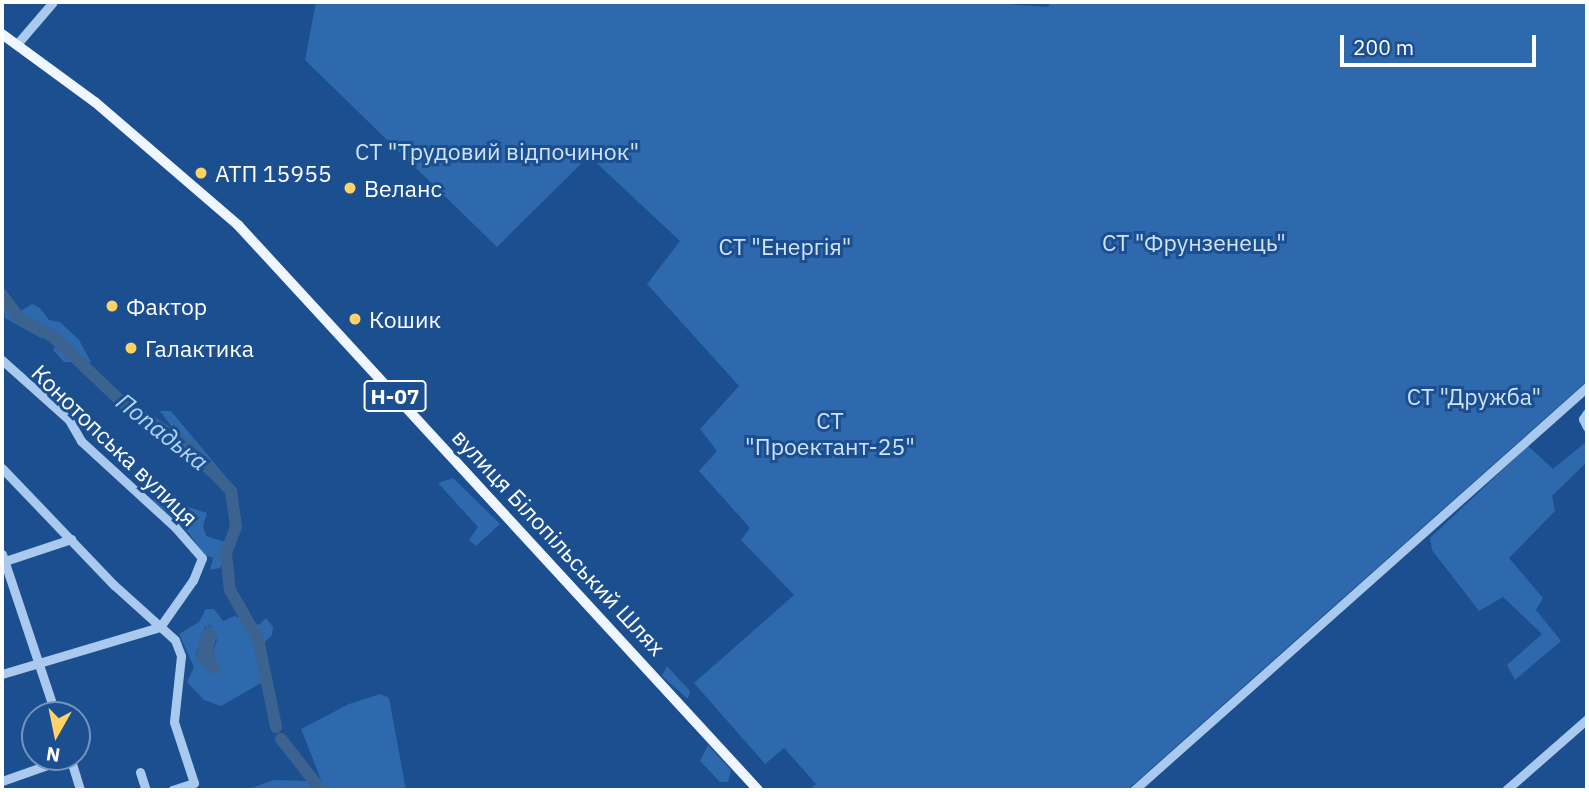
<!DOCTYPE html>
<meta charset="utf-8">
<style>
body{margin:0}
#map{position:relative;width:1589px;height:792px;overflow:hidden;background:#1b4f8f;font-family:"IBM Plex Sans",sans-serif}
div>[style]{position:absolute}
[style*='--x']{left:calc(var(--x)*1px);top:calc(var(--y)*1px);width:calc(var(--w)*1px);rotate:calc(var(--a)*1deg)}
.green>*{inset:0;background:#2e69ad}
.water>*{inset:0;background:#3c6290}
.river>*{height:12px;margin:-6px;padding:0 6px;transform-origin:6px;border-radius:6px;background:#3c6290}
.minor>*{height:9px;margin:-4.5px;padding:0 4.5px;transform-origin:4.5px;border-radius:4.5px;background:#a9c9ee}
.major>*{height:10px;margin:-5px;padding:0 5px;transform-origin:5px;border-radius:5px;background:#f0f6ff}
.dots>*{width:19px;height:19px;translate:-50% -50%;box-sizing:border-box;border:4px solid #1b4f8f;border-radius:50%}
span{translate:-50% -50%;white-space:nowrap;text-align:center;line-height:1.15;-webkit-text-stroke:6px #1b4f8f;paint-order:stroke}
.shield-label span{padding:2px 5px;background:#1b4f8f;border:2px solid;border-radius:5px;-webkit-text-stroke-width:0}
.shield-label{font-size:21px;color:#fff;font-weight:700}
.park-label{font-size:23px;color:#cfe3fa}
.poi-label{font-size:23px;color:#fff}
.left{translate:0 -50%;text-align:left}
.street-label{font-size:23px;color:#fff}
.water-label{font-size:24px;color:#b5d3f5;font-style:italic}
.frame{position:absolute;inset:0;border:4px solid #fff;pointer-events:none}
.north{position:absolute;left:21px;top:701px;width:70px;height:70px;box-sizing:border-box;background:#1b4f8f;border:2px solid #7695bc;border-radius:50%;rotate:189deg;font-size:19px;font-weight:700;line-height:28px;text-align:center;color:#fff}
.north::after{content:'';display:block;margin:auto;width:24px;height:32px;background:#ffd166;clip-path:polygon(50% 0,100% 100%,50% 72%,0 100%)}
.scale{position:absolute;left:1340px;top:35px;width:196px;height:32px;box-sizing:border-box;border:4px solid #fff;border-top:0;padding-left:9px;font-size:21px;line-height:24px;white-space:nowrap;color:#fff;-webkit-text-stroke:5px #1b4f8f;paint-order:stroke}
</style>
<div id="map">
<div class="green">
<i style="clip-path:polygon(316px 2px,980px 2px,1048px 7px,1050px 2px,1587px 2px,1587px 381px,1127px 790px,809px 790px,816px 784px,784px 748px,765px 764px,694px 683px,794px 595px,741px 540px,750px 528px,699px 471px,717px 451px,700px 429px,739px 386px,647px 284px,680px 241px,589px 156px,497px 247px,305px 60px)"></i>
<i style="clip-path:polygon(2px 298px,20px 311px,32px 304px,40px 308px,49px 320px,60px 322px,79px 340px,91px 362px,64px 362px,53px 350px,60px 339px,41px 338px,5px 318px)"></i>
<i style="clip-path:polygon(160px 411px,171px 411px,226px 477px,222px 480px,209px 476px,181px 457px,174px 430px)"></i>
<i style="clip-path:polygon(1587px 441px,1587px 462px,1552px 496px,1555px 511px,1509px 558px,1543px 598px,1536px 610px,1561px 641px,1515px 680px,1507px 665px,1542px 634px,1503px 597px,1479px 611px,1432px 550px,1430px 538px,1528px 446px,1553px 469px)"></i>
<i style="clip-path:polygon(453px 478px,500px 524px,476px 546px,469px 540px,478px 527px,438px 483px)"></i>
<i style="clip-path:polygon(166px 485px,185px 506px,207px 513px,203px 526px,206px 536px,232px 544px,220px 568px,210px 570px,213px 558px,203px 554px,189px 533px,153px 500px)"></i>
<i style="clip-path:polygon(evenodd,206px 609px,214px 609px,223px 621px,234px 616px,259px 625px,266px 618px,273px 627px,272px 635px,256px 651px,268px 679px,221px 706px,204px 700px,187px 682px,194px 667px,179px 634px,199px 622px,206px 609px,210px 625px,217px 640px,213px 652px,216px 659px,196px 655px,205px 627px,210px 625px)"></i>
<i style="clip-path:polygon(667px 666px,690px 691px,688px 699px,662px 676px)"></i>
<i style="clip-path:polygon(380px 694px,389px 698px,406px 790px,325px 790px,301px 729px,349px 704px)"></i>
<i style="clip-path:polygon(708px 745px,731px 770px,728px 782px,720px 782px,700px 761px)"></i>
<i style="clip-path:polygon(274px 780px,307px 781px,312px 790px,245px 790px)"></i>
</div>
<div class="water">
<i style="clip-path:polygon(208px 625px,217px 633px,213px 652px,220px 669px,214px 675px,196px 659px,201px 634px)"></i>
</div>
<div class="river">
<i style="--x:2;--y:295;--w:31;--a:53"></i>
<i style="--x:21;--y:320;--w:34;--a:27"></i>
<i style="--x:51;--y:335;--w:99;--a:43.4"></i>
<i style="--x:123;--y:403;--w:79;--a:33.7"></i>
<i style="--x:189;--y:447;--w:61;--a:46.3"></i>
<i style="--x:231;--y:491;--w:36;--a:82"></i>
<i style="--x:236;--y:527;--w:28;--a:111"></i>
<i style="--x:226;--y:553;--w:37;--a:84"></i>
<i style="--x:230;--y:590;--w:56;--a:60.3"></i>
<i style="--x:258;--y:639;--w:90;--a:78.4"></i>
<i style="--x:281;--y:739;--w:65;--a:51.9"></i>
</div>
<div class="minor">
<i style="--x:17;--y:44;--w:55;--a:-49.4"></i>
<i style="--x:2;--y:360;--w:90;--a:41.8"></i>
<i style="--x:69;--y:420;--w:24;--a:60"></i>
<i style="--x:81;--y:441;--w:127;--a:42.5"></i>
<i style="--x:175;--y:527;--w:41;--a:48.9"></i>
<i style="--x:202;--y:558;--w:24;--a:112"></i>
<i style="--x:193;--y:580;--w:57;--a:125.1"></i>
<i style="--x:1587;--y:413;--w:7;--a:124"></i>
<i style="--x:1583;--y:419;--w:9;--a:63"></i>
<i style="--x:2;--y:468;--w:162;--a:46.3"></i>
<i style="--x:114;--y:585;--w:82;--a:42"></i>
<i style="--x:175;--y:640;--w:17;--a:69"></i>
<i style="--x:181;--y:656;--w:66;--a:96.1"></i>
<i style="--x:174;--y:722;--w:64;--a:71.8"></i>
<i style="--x:194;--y:783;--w:23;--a:162"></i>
<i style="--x:2;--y:554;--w:170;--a:71.5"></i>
<i style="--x:2;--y:562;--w:73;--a:-18.4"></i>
<i style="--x:2;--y:674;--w:165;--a:-16.6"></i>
<i style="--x:70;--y:757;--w:34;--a:73"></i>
<i style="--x:140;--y:772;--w:19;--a:72"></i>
<i style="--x:2;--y:781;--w:72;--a:-19.4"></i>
<i style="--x:1134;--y:790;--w:606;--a:-41.66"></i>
<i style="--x:1506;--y:790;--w:108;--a:-41.2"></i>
</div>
<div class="major">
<i style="--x:2;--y:34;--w:115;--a:36.2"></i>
<i style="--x:95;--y:102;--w:189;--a:40.7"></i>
<i style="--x:238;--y:225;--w:768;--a:47.37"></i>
</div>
<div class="dots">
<i style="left:201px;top:173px;background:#ffd166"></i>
<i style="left:350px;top:188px;background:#ffd166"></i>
<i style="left:112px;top:306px;background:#ffd166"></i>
<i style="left:355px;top:319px;background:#ffd166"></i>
<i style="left:131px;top:348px;background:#ffd166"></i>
</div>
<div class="shield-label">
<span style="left:395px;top:396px">Н-07</span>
</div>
<div class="park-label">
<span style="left:497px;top:151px">СТ "Трудовий відпочинок"</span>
<span style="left:1194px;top:242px">СТ "Фрунзенець"</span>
<span style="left:785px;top:246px">СТ "Енергія"</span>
<span style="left:1474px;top:396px">СТ "Дружба"</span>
<span style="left:830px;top:433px">СТ<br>"Проектант-25"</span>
</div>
<div class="poi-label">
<span class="left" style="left:215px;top:173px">АТП 15955</span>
<span class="left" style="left:364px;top:188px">Веланс</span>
<span class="left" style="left:126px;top:306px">Фактор</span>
<span class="left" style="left:369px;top:319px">Кошик</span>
<span class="left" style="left:145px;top:348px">Галактика</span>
</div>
<div class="street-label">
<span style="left:115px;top:445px;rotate:44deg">Конотопська вулиця</span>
<span style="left:559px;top:542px;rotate:47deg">вулиця Білопільський Шлях</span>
</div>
<div class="water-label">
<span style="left:162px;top:432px;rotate:38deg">Попадька</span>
</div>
<div class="frame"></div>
<div class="north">N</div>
<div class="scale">200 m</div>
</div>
